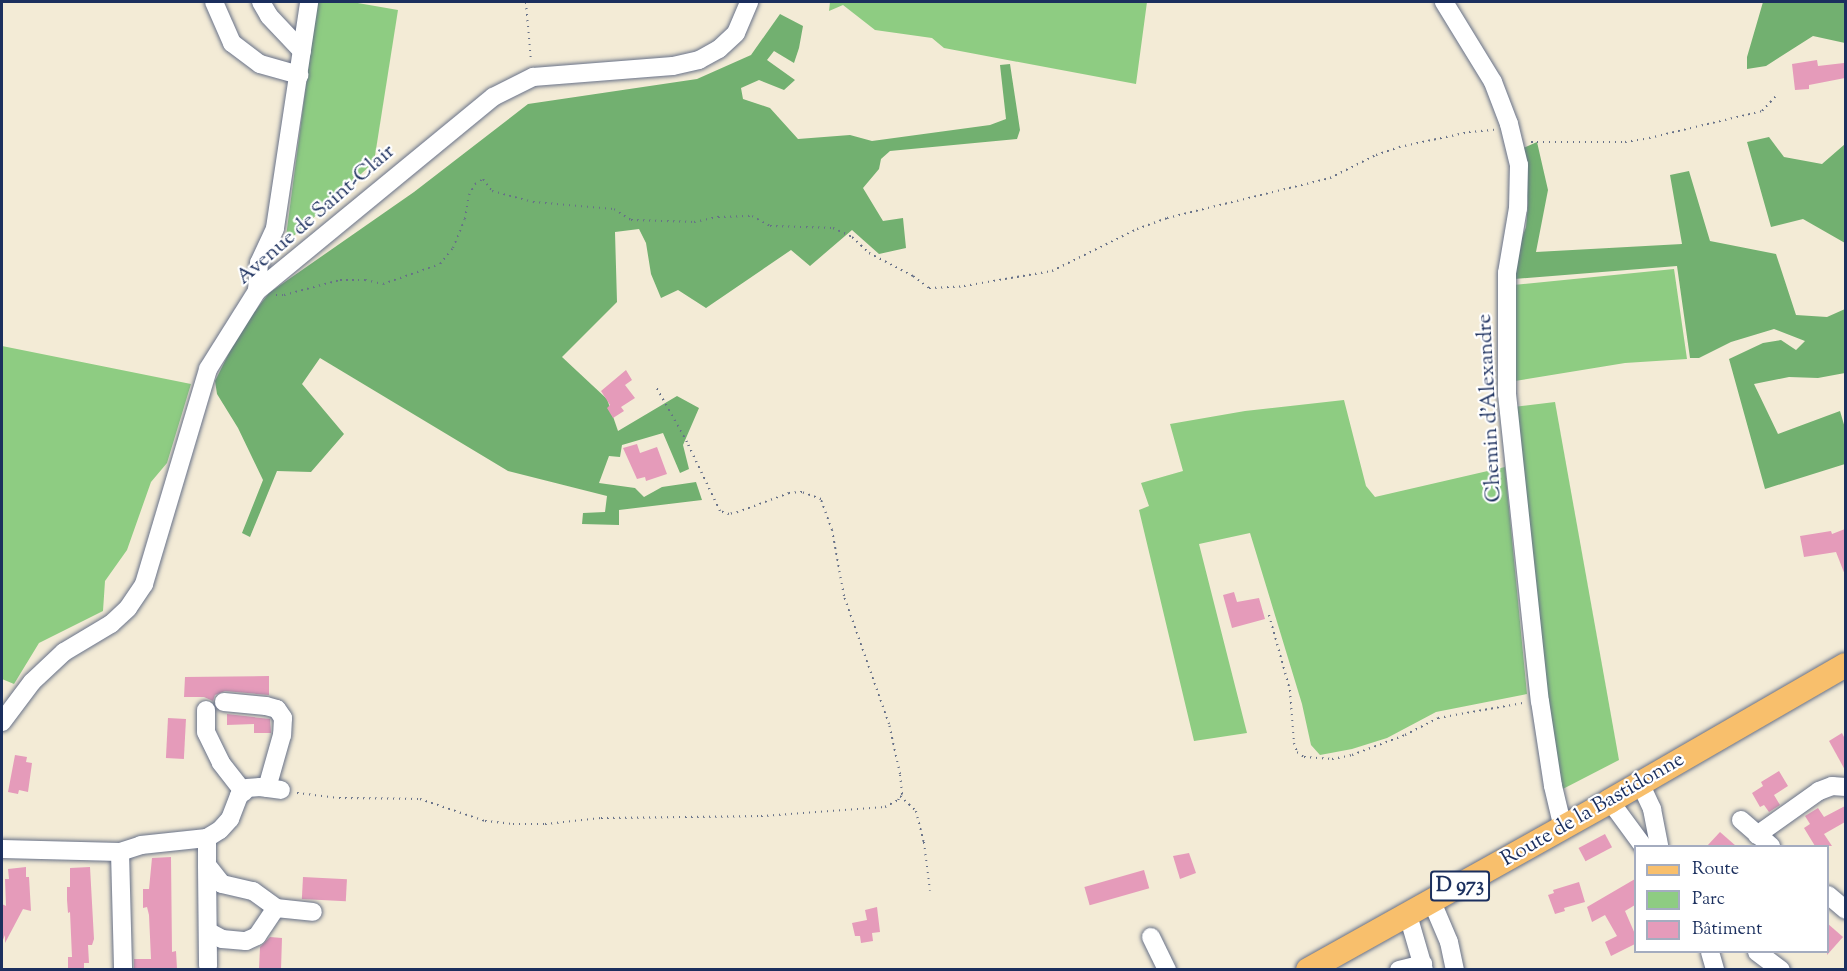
<!DOCTYPE html>
<meta charset="utf-8">
<style>
body{margin:0}
#map{position:relative;width:1847px;height:971px;overflow:hidden;background:#f3ebd6;font-family:"Sorts Mill Goudy",serif}
div>[style]{position:absolute}
[style*='--x']{left:calc(var(--x)*1px);top:calc(var(--y)*1px);width:calc(var(--w)*1px);rotate:calc(var(--a)*1deg)}
.green>*{inset:0;background:#8ecc82}
.forest>*{inset:0;background:#72b070}
.building>*{inset:0;background:#e59bba;transform-origin:0 0}
.path>*{height:2px;margin-top:-1px;transform-origin:0;background:repeating-linear-gradient(90deg,#677188 0 1.5px,transparent 0 6px)}
.roads{filter:drop-shadow(0 0 2px #677188) drop-shadow(0 0 2px #677188)}
.minor>*{height:18px;margin:-9px;padding:0 9px;transform-origin:9px;border-radius:9px;background:#fff}
.major>*{height:24px;margin:-12px;padding:0 12px;transform-origin:12px;border-radius:12px;background:#f8bf6c}
span{translate:-50% -50%;white-space:nowrap;text-align:center;line-height:1.15;-webkit-text-stroke:4.5px #fff;paint-order:stroke}
.shield-label span{padding:2px 4px;background:#fff;border:2px solid;border-radius:4px;-webkit-text-stroke-width:0}
.shield-label{font-size:20px;color:#1b2f5e;font-weight:700}
.street-label{font-size:21px;color:#1b2f5e}
.frame{position:absolute;inset:0;border:3px solid #1b2f5e;pointer-events:none}
.legend{position:absolute;left:1634px;top:845px;width:195px;height:108px;box-sizing:border-box;background:#fff;border:2px solid #a4acbf;margin:0;padding:8px 10px;list-style:none;font-size:18px;color:#1b2f5e}
.legend li{display:flex;align-items:center;gap:12px;height:30px}
.legend b{width:30px;border:2px solid #a4acbf}
</style>
<div id="map">
<div class="green">
<i style="clip-path:polygon(317px 2px,352px 2px,398px 10px,374px 162px,285px 244px)"></i>
<i style="clip-path:polygon(830px 2px,1147px 2px,1136px 84px,944px 48px,932px 38px,875px 30px,843px 5px,829px 11px)"></i>
<i style="clip-path:polygon(1674px 269px,1687px 359px,1625px 363px,1515px 381px,1513px 285px)"></i>
<i style="clip-path:polygon(2px 346px,191px 384px,167px 463px,151px 482px,127px 550px,105px 581px,103px 611px,39px 643px,14px 684px,2px 679px)"></i>
<i style="clip-path:polygon(1344px 400px,1366px 486px,1375px 497px,1505px 467px,1527px 694px,1436px 712px,1387px 738px,1352px 749px,1320px 755px,1311px 745px,1302px 704px,1250px 533px,1199px 544px,1247px 733px,1194px 741px,1139px 510px,1149px 506px,1141px 483px,1183px 471px,1170px 424px,1245px 411px)"></i>
<i style="clip-path:polygon(1555px 402px,1619px 760px,1557px 792px,1513px 407px)"></i>
</div>
<div class="forest">
<i style="clip-path:polygon(1763px 2px,1845px 2px,1845px 43px,1813px 36px,1766px 66px,1747px 69px,1747px 57px)"></i>
<i style="clip-path:polygon(780px 14px,803px 26px,799px 48px,794px 63px,774px 51px,767px 60px,795px 80px,784px 90px,759px 80px,741px 88px,743px 99px,770px 108px,798px 139px,850px 135px,872px 141px,990px 125px,1006px 119px,1000px 65px,1010px 64px,1020px 130px,1017px 139px,890px 151px,881px 159px,879px 169px,863px 188px,883px 221px,903px 218px,906px 248px,879px 254px,852px 230px,810px 266px,791px 250px,706px 308px,678px 290px,661px 298px,651px 274px,646px 243px,639px 229px,615px 232px,617px 302px,562px 357px,607px 399px,618px 431px,677px 396px,699px 408px,683px 445px,689px 469px,680px 473px,663px 433px,622px 445px,620px 457px,609px 456px,599px 483px,635px 488px,644px 497px,662px 487px,696px 482px,702px 500px,619px 510px,619px 525px,582px 524px,583px 513px,605px 512px,607px 496px,508px 471px,320px 358px,302px 384px,344px 434px,311px 472px,277px 471px,250px 537px,242px 533px,263px 480px,238px 428px,217px 394px,215px 381px,241px 329px,269px 293px,414px 192px,528px 104px,697px 79px,751px 55px)"></i>
<i style="clip-path:polygon(1769px 137px,1784px 157px,1822px 164px,1845px 144px,1845px 243px,1803px 219px,1771px 227px,1747px 142px)"></i>
<i style="clip-path:polygon(1537px 142px,1548px 190px,1536px 252px,1682px 244px,1670px 175px,1689px 171px,1710px 241px,1776px 254px,1796px 315px,1827px 317px,1845px 309px,1845px 373px,1818px 378px,1789px 377px,1754px 384px,1778px 434px,1840px 411px,1845px 428px,1845px 464px,1765px 489px,1729px 359px,1763px 343px,1781px 340px,1796px 350px,1805px 341px,1774px 329px,1731px 342px,1699px 358px,1690px 358px,1677px 266px,1514px 279px,1515px 257px,1526px 227px,1528px 203px,1521px 149px)"></i>
</div>
<div class="building">
<i style="clip-path:polygon(1817px 60px,1818px 66px,1844px 63px,1845px 78px,1809px 85px,1809px 89px,1795px 90px,1792px 64px)"></i>
<i style="clip-path:polygon(626px 370px,632px 380px,625px 385px,635px 398px,621px 407px,624px 411px,613px 418px,607px 408px,610px 405px,601px 391px)"></i>
<i style="clip-path:polygon(637px 444px,640px 453px,657px 447px,667px 474px,646px 481px,645px 477px,637px 479px,623px 448px)"></i>
<i style="clip-path:polygon(1845px 529px,1845px 575px,1836px 552px,1804px 557px,1800px 536px,1831px 531px,1832px 534px)"></i>
<i style="clip-path:polygon(1234px 592px,1237px 602px,1259px 598px,1265px 619px,1232px 628px,1223px 595px)"></i>
<i style="clip-path:polygon(269px 676px,269px 695px,225px 691px,215px 695px,213px 701px,204px 697px,184px 697px,185px 677px)"></i>
<i style="clip-path:polygon(227px 714px,270px 719px,271px 733px,254px 733px,254px 724px,227px 725px)"></i>
<i style="left:168px;top:718px;width:18px;height:40px;rotate:3deg"></i>
<i style="clip-path:polygon(1842px 733px,1845px 739px,1845px 770px,1829px 741px)"></i>
<i style="clip-path:polygon(15px 755px,27px 757px,26px 762px,32px 763px,28px 792px,19px 790px,18px 794px,8px 792px)"></i>
<i style="clip-path:polygon(1779px 771px,1788px 786px,1774px 795px,1780px 805px,1769px 812px,1764px 805px,1760px 807px,1752px 793px,1763px 786px,1761px 782px)"></i>
<i style="clip-path:polygon(1845px 806px,1845px 822px,1824px 834px,1832px 846px,1815px 846px,1804px 828px,1810px 824px,1805px 816px,1818px 808px,1824px 817px)"></i>
<i style="clip-path:polygon(1720px 832px,1736px 846px,1707px 846px)"></i>
<i style="left:1605px;top:834px;width:15px;height:30px;rotate:62deg"></i>
<i style="clip-path:polygon(1189px 853px,1196px 873px,1180px 879px,1173px 856px)"></i>
<i style="clip-path:polygon(171px 857px,172px 952px,176px 951px,177px 969px,134px 969px,134px 959px,151px 959px,149px 915px,147px 907px,143px 908px,143px 889px,149px 889px,152px 858px)"></i>
<i style="clip-path:polygon(26px 867px,26px 877px,29px 877px,31px 911px,23px 909px,5px 943px,5px 935px,2px 942px,2px 904px,6px 906px,5px 879px,9px 879px,8px 869px)"></i>
<i style="clip-path:polygon(90px 867px,94px 939px,92px 945px,88px 945px,89px 963px,84px 963px,84px 969px,68px 969px,68px 957px,72px 957px,70px 912px,68px 913px,67px 900px,67px 887px,70px 887px,70px 868px)"></i>
<i style="left:1144px;top:870px;width:19px;height:62px;rotate:74deg"></i>
<i style="left:303px;top:877px;width:44px;height:22px;rotate:3deg"></i>
<i style="clip-path:polygon(1635px 879px,1635px 905px,1625px 911px,1635px 934px,1635px 944px,1611px 956px,1605px 942px,1617px 936px,1605px 915px,1592px 922px,1587px 907px)"></i>
<i style="clip-path:polygon(1579px 882px,1585px 902px,1564px 908px,1565px 911px,1555px 914px,1548px 895px,1554px 893px,1553px 890px)"></i>
<i style="clip-path:polygon(877px 907px,880px 932px,872px 933px,873px 941px,861px 943px,860px 936px,855px 936px,852px 923px,867px 920px,865px 910px)"></i>
<i style="clip-path:polygon(1827px 923px,1843px 937px,1827px 955px)"></i>
<i style="clip-path:polygon(270px 937px,282px 938px,281px 969px,259px 969px,260px 947px)"></i>
</div>
<div class="path">
<i style="--x:526;--y:2;--w:60;--a:85.2"></i>
<i style="--x:1531;--y:142;--w:94;--a:0"></i>
<i style="--x:1625;--y:142;--w:24;--a:-9"></i>
<i style="--x:1649;--y:138;--w:116;--a:-13.4"></i>
<i style="--x:1762;--y:111;--w:22;--a:-47"></i>
<i style="--x:276;--y:295;--w:8;--a:0"></i>
<i style="--x:284;--y:295;--w:58;--a:-15"></i>
<i style="--x:340;--y:280;--w:25;--a:0"></i>
<i style="--x:365;--y:280;--w:18;--a:13"></i>
<i style="--x:383;--y:284;--w:60;--a:-19.3"></i>
<i style="--x:440;--y:264;--w:21;--a:-51"></i>
<i style="--x:453;--y:248;--w:31;--a:-68"></i>
<i style="--x:465;--y:219;--w:24;--a:-81"></i>
<i style="--x:469;--y:195;--w:13;--a:-61"></i>
<i style="--x:475;--y:184;--w:9;--a:-32"></i>
<i style="--x:483;--y:179;--w:15;--a:53"></i>
<i style="--x:492;--y:191;--w:42;--a:15"></i>
<i style="--x:533;--y:202;--w:81;--a:4.9"></i>
<i style="--x:614;--y:209;--w:20;--a:33"></i>
<i style="--x:631;--y:220;--w:63;--a:1.8"></i>
<i style="--x:694;--y:222;--w:25;--a:-12"></i>
<i style="--x:718;--y:217;--w:34;--a:-2"></i>
<i style="--x:752;--y:216;--w:21;--a:29"></i>
<i style="--x:770;--y:226;--w:63;--a:1.8"></i>
<i style="--x:833;--y:228;--w:21;--a:25"></i>
<i style="--x:852;--y:237;--w:23;--a:43"></i>
<i style="--x:869;--y:253;--w:50;--a:27.6"></i>
<i style="--x:913;--y:276;--w:20;--a:37"></i>
<i style="--x:929;--y:288;--w:35;--a:-3"></i>
<i style="--x:964;--y:286;--w:89;--a:-9.7"></i>
<i style="--x:1052;--y:271;--w:95;--a:-26.3"></i>
<i style="--x:1137;--y:229;--w:32;--a:-20"></i>
<i style="--x:1167;--y:218;--w:168;--a:-13.8"></i>
<i style="--x:1330;--y:178;--w:51;--a:-26.6"></i>
<i style="--x:1376;--y:155;--w:24;--a:-19"></i>
<i style="--x:1399;--y:147;--w:72;--a:-12.1"></i>
<i style="--x:1469;--y:132;--w:25;--a:-5"></i>
<i style="--x:1269;--y:615;--w:78;--a:74.4"></i>
<i style="--x:1290;--y:690;--w:53;--a:85.7"></i>
<i style="--x:1294;--y:743;--w:9;--a:72"></i>
<i style="--x:1297;--y:752;--w:9;--a:36"></i>
<i style="--x:1304;--y:757;--w:28;--a:4"></i>
<i style="--x:1332;--y:759;--w:20;--a:-11"></i>
<i style="--x:1352;--y:755;--w:57;--a:-20.7"></i>
<i style="--x:1405;--y:735;--w:37;--a:-27"></i>
<i style="--x:1438;--y:718;--w:86;--a:-10"></i>
<i style="--x:297;--y:793;--w:42;--a:6.8"></i>
<i style="--x:339;--y:798;--w:81;--a:0.7"></i>
<i style="--x:420;--y:799;--w:69;--a:18.7"></i>
<i style="--x:485;--y:821;--w:28;--a:6"></i>
<i style="--x:513;--y:824;--w:32;--a:0"></i>
<i style="--x:545;--y:824;--w:56;--a:-6.1"></i>
<i style="--x:601;--y:818;--w:160;--a:-0.7"></i>
<i style="--x:761;--y:816;--w:124;--a:-4.2"></i>
<i style="--x:885;--y:807;--w:15;--a:-28"></i>
<i style="--x:898;--y:800;--w:7;--a:-56"></i>
<i style="--x:902;--y:794;--w:20;--a:-96"></i>
<i style="--x:900;--y:774;--w:51;--a:-102.4"></i>
<i style="--x:889;--y:724;--w:136;--a:-109.4"></i>
<i style="--x:844;--y:596;--w:67;--a:-100.3"></i>
<i style="--x:832;--y:530;--w:33;--a:-110"></i>
<i style="--x:821;--y:499;--w:20;--a:-160"></i>
<i style="--x:802;--y:492;--w:13;--a:176"></i>
<i style="--x:789;--y:493;--w:54;--a:159.6"></i>
<i style="--x:738;--y:512;--w:9;--a:167"></i>
<i style="--x:729;--y:514;--w:9;--a:-162"></i>
<i style="--x:720;--y:511;--w:76;--a:-115.6"></i>
<i style="--x:687;--y:442;--w:63;--a:-119.4"></i>
<i style="--x:900;--y:796;--w:22;--a:43"></i>
<i style="--x:916;--y:811;--w:32;--a:76"></i>
<i style="--x:924;--y:842;--w:49;--a:83"></i>
</div>
<div class="roads">
<div class="minor">
<i style="--x:214;--y:2;--w:45;--a:66.3"></i>
<i style="--x:232;--y:43;--w:35;--a:37"></i>
<i style="--x:260;--y:64;--w:41;--a:15.8"></i>
<i style="--x:261;--y:2;--w:16;--a:60"></i>
<i style="--x:269;--y:16;--w:48;--a:46.7"></i>
<i style="--x:1444;--y:2;--w:94;--a:58.5"></i>
<i style="--x:1493;--y:82;--w:45;--a:69.1"></i>
<i style="--x:1509;--y:124;--w:42;--a:76.3"></i>
<i style="--x:1519;--y:165;--w:43;--a:91.3"></i>
<i style="--x:1518;--y:208;--w:66;--a:99.6"></i>
<i style="--x:1507;--y:273;--w:121;--a:90"></i>
<i style="--x:1507;--y:394;--w:309;--a:83.9"></i>
<i style="--x:1540;--y:701;--w:86;--a:81.3"></i>
<i style="--x:1553;--y:786;--w:43;--a:76.6"></i>
<i style="--x:257;--y:291;--w:28;--a:-86"></i>
<i style="--x:259;--y:263;--w:38;--a:-65"></i>
<i style="--x:275;--y:228;--w:229;--a:-81.4"></i>
<i style="--x:224;--y:702;--w:42;--a:5.4"></i>
<i style="--x:266;--y:706;--w:11;--a:15"></i>
<i style="--x:277;--y:709;--w:11;--a:56"></i>
<i style="--x:283;--y:718;--w:17;--a:93"></i>
<i style="--x:282;--y:735;--w:55;--a:105.8"></i>
<i style="--x:206;--y:710;--w:22;--a:90"></i>
<i style="--x:206;--y:732;--w:34;--a:64"></i>
<i style="--x:221;--y:763;--w:37;--a:52"></i>
<i style="--x:2;--y:722;--w:50;--a:-53.1"></i>
<i style="--x:32;--y:682;--w:44;--a:-43.2"></i>
<i style="--x:64;--y:652;--w:55;--a:-30.8"></i>
<i style="--x:111;--y:624;--w:23;--a:-43"></i>
<i style="--x:128;--y:608;--w:29;--a:-56"></i>
<i style="--x:144;--y:584;--w:224;--a:-73.4"></i>
<i style="--x:208;--y:369;--w:92;--a:-57.9"></i>
<i style="--x:257;--y:291;--w:306;--a:-39.4"></i>
<i style="--x:493;--y:97;--w:45;--a:-26.6"></i>
<i style="--x:533;--y:77;--w:140;--a:-4.5"></i>
<i style="--x:673;--y:66;--w:27;--a:-13"></i>
<i style="--x:699;--y:60;--w:23;--a:-29"></i>
<i style="--x:719;--y:49;--w:23;--a:-43"></i>
<i style="--x:736;--y:33;--w:34;--a:-67"></i>
<i style="--x:1640;--y:783;--w:29;--a:65"></i>
<i style="--x:1652;--y:809;--w:38;--a:79"></i>
<i style="--x:1610;--y:801;--w:56;--a:53.7"></i>
<i style="--x:1741;--y:820;--w:40;--a:41"></i>
<i style="--x:1757;--y:835;--w:76;--a:-35.4"></i>
<i style="--x:1819;--y:791;--w:14;--a:-21"></i>
<i style="--x:1832;--y:786;--w:14;--a:4"></i>
<i style="--x:207;--y:838;--w:27;--a:90"></i>
<i style="--x:207;--y:865;--w:24;--a:52"></i>
<i style="--x:222;--y:884;--w:32;--a:13"></i>
<i style="--x:253;--y:891;--w:29;--a:36"></i>
<i style="--x:276;--y:908;--w:37;--a:6"></i>
<i style="--x:2;--y:849;--w:118;--a:1.5"></i>
<i style="--x:120;--y:852;--w:22;--a:-18"></i>
<i style="--x:141;--y:845;--w:66;--a:-6.1"></i>
<i style="--x:207;--y:838;--w:15;--a:-32"></i>
<i style="--x:220;--y:830;--w:15;--a:-48"></i>
<i style="--x:230;--y:819;--w:25;--a:-69"></i>
<i style="--x:239;--y:796;--w:11;--a:-45"></i>
<i style="--x:247;--y:788;--w:13;--a:-4"></i>
<i style="--x:260;--y:787;--w:21;--a:8"></i>
<i style="--x:120;--y:852;--w:118;--a:88.5"></i>
<i style="--x:207;--y:867;--w:99;--a:89.4"></i>
<i style="--x:1828;--y:895;--w:23;--a:40"></i>
<i style="--x:1432;--y:902;--w:43;--a:67"></i>
<i style="--x:1449;--y:942;--w:29;--a:78"></i>
<i style="--x:1408;--y:915;--w:57;--a:73.8"></i>
<i style="--x:209;--y:932;--w:15;--a:28"></i>
<i style="--x:222;--y:939;--w:24;--a:5"></i>
<i style="--x:246;--y:941;--w:12;--a:-24"></i>
<i style="--x:257;--y:936;--w:34;--a:-56"></i>
<i style="--x:1151;--y:937;--w:37;--a:64"></i>
<i style="--x:1710;--y:952;--w:19;--a:74"></i>
<i style="--x:1757;--y:952;--w:30;--a:37"></i>
<i style="--x:1399;--y:970;--w:25;--a:-14"></i>
</div>
<div class="major">
<i style="--x:1308;--y:970;--w:346;--a:-29.2"></i>
<i style="--x:1610;--y:801;--w:272;--a:-30"></i>
</div>
</div>
<div class="shield-label">
<span style="left:1460px;top:886px">D 973</span>
</div>
<div class="street-label">
<span style="left:316px;top:215px;rotate:-41deg">Avenue de Saint-Clair</span>
<span style="left:1490px;top:408px;rotate:-93deg">Chemin d'Alexandre</span>
<span style="left:1593px;top:810px;rotate:-30deg">Route de la Bastidonne</span>
</div>
<div class="frame"></div>
<ul class="legend">
<li><b style="height:8px;background:#f8bf6c"></b>Route</li>
<li><b style="height:16px;background:#8ecc82"></b>Parc</li>
<li><b style="height:16px;background:#e59bba"></b>Bâtiment</li>
</ul>
</div>
